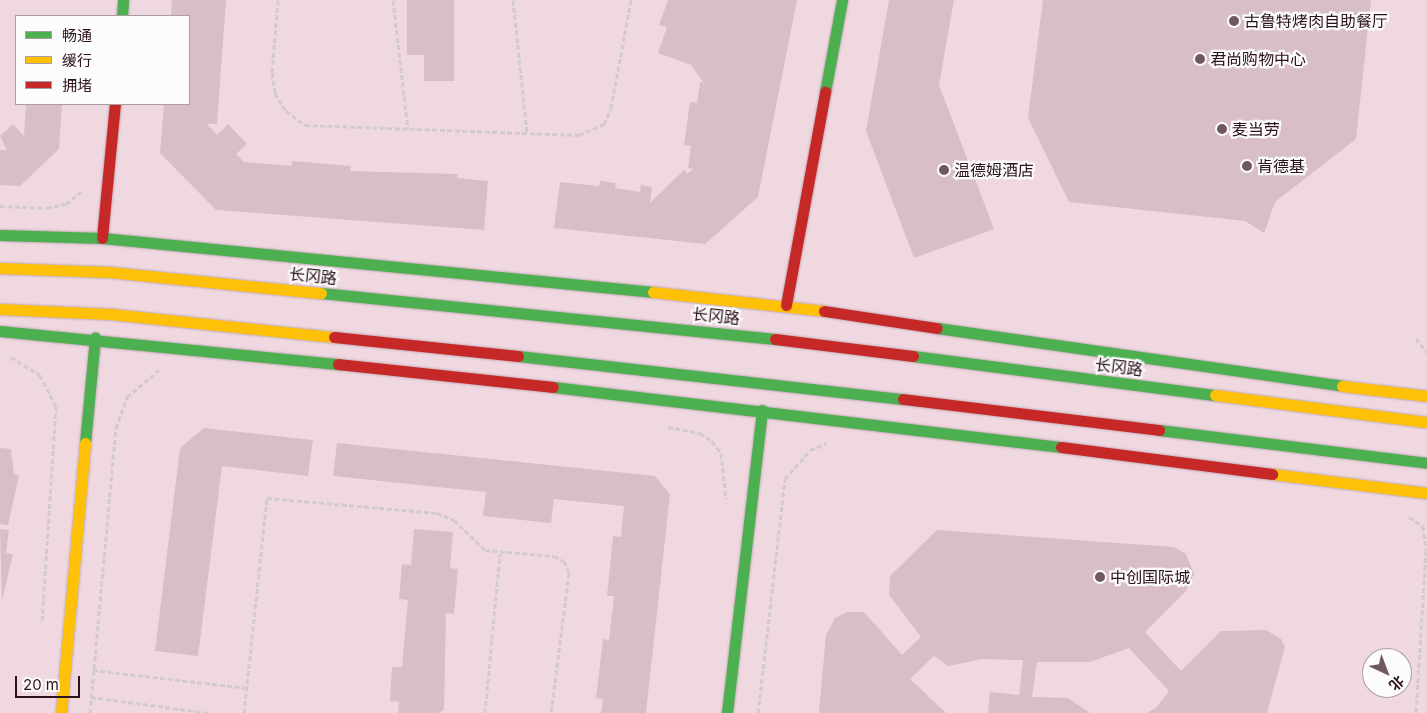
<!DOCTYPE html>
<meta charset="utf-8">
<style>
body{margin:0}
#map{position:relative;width:1427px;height:713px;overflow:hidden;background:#f0d8e0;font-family:Inter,"Noto Sans SC",sans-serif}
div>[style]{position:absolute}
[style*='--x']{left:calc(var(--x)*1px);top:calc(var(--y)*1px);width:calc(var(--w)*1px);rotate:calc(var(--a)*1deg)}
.building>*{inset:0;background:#d8bfc5}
.path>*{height:3px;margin-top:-1.5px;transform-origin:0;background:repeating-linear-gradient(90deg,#d2cbcd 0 5px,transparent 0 7.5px)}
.roads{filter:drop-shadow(0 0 1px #c3abb5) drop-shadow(0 0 1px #c3abb5)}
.fast>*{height:11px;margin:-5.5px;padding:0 5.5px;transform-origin:5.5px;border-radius:5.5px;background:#4caf50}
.slow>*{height:11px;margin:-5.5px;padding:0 5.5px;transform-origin:5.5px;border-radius:5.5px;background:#ffc107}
.jam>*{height:11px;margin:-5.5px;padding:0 5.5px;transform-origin:5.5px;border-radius:5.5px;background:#c62828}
.dots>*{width:14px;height:14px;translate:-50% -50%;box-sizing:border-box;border:2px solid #fcfcfc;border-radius:50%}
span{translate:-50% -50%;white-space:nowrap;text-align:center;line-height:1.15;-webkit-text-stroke:4.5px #fcfcfc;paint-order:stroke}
.poi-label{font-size:16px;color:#2c121d}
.left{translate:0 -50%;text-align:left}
.street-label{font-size:16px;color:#2c121d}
.legend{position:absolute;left:15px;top:15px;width:175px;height:90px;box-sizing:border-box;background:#fcfcfc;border:1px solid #a99ea3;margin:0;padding:6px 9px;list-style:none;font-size:15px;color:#2c121d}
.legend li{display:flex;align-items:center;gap:10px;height:25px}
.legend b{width:25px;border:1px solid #a99ea3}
.north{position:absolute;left:1362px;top:648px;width:50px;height:50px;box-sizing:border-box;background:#fcfcfc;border:1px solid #a99ea3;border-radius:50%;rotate:137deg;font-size:14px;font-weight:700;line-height:20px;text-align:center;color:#2c121d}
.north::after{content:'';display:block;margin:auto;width:18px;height:22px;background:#715761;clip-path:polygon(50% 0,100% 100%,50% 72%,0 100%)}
.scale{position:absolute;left:15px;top:676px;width:65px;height:22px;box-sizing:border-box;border:2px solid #2c121d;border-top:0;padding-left:6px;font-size:15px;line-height:18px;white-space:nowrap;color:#2c121d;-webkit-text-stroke:4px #fcfcfc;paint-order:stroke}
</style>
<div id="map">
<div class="building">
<i style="clip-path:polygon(172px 0,226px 0,217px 124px,207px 124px,217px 135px,228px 124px,247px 144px,236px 154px,244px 162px,292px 166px,292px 161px,351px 166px,350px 171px,458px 174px,457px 178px,488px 181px,484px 230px,216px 210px,160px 153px,164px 104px,189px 104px,189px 16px,171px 16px)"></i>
<i style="clip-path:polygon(407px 0,454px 0,454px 81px,424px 81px,424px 55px,407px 55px)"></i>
<i style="clip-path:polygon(668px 0,797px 0,758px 197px,705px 244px,554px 228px,560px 182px,599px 186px,600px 181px,616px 183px,615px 188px,640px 192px,641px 185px,652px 187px,650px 203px,684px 170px,687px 174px,693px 169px,688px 168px,691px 146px,684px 145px,690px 102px,697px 103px,700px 82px,704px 83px,691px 65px,658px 53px,667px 27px,659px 25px)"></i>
<i style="clip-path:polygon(889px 0,954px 0,939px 85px,994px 229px,914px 258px,866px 131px)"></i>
<i style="clip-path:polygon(1043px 0,1371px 0,1356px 139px,1275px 202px,1264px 233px,1245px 221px,1069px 202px,1028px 118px)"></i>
<i style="clip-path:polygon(26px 104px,62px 104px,59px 149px,20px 186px,0 185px,0 150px,7px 150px,0 136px,13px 124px,24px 136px)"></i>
<i style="clip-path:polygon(204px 428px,313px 440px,308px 476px,222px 466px,198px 656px,155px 651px,180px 448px)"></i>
<i style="clip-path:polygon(337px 443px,655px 476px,670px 494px,646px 713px,601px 713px,603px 699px,596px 698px,603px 639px,609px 640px,614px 596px,607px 596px,613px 536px,621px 537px,624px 506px,554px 499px,551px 523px,483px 516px,486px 492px,333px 476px)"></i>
<i style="clip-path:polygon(0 448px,11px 449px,14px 474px,19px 476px,8px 525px,0 524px)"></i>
<i style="clip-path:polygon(0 529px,9px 530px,6px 553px,13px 554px,2px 601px)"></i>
<i style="clip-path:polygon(414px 529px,453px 532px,450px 568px,458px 569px,454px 614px,446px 613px,444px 710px,438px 713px,398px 713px,399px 702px,390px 701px,392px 667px,402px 667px,408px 600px,399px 599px,402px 564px,411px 565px)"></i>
<i style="clip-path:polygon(937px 530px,1174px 547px,1186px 554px,1194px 574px,1186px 591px,1145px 632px,1181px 671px,1221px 631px,1266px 630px,1281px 639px,1285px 647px,1267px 713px,1146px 713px,1156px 708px,1169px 691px,1129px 648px,1090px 662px,1037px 662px,1032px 697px,1068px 698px,1090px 713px,988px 713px,990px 692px,1019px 695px,1023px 660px,982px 659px,948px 666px,934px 656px,910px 679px,946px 713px,819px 713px,826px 635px,835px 618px,847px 612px,864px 612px,902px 655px,921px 637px,889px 595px,890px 576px)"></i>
</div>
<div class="path">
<i style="--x:278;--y:0;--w:73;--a:94.7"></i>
<i style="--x:272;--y:73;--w:20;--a:81"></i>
<i style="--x:275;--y:93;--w:21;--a:59"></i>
<i style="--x:286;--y:111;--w:24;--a:36"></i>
<i style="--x:305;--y:125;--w:274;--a:2.1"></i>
<i style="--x:579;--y:135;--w:27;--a:-24"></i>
<i style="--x:604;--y:124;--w:17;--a:-66"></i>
<i style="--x:611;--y:108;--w:110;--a:-79.5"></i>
<i style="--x:393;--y:0;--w:130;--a:83.4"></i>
<i style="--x:513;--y:0;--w:134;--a:84"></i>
<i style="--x:0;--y:206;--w:47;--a:2.4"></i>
<i style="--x:47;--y:208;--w:19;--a:-12"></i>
<i style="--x:66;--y:204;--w:21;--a:-39"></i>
<i style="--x:1416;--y:338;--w:18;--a:52"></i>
<i style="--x:11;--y:357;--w:34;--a:32"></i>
<i style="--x:40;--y:375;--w:35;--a:63"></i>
<i style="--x:56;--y:406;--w:218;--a:93.7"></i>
<i style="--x:668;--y:427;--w:33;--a:11"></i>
<i style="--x:700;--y:433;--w:14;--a:34"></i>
<i style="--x:712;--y:441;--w:15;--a:53"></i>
<i style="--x:721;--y:453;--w:46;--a:83.8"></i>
<i style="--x:1409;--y:517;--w:17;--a:33"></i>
<i style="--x:1423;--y:526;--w:24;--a:83"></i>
<i style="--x:1426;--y:550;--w:163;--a:93.5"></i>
<i style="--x:93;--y:670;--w:155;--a:6.7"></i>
<i style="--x:91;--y:697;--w:119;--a:7.7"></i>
<i style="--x:90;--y:713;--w:286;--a:-84.8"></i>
<i style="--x:116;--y:428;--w:33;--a:-70"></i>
<i style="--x:127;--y:397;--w:42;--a:-40.2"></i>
<i style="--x:244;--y:713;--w:216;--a:-83.9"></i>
<i style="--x:267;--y:498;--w:171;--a:5"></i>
<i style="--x:437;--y:513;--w:18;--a:22"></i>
<i style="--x:454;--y:520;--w:43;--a:44.1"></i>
<i style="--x:485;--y:550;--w:69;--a:5"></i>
<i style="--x:554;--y:556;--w:11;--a:27"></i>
<i style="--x:564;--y:561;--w:13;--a:67"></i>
<i style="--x:569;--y:573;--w:141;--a:97.3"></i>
<i style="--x:485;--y:713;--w:160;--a:-84.6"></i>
<i style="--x:758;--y:713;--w:236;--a:-83.4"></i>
<i style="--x:785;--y:479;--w:38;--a:-49"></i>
<i style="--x:810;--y:450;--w:18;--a:-22"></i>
</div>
<div class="roads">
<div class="fast">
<i style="--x:122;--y:16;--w:16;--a:-86"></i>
<i style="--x:825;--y:92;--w:94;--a:-79.5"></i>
<i style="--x:0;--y:235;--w:102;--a:1.7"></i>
<i style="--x:102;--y:238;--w:554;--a:5.6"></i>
<i style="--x:321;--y:293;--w:456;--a:5.8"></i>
<i style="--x:937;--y:328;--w:409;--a:8.1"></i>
<i style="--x:0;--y:331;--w:340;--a:5.6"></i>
<i style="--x:518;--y:356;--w:387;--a:6.4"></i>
<i style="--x:913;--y:356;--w:305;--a:7.4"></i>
<i style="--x:553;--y:387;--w:512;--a:6.74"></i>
<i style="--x:1159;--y:430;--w:270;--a:7"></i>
<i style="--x:85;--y:443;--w:106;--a:-84.6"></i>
<i style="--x:727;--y:713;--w:305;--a:-83.4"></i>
</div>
<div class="slow">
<i style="--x:0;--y:268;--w:109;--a:2.1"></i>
<i style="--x:109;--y:272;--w:213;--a:5.7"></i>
<i style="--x:653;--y:292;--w:172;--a:6.3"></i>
<i style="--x:0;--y:309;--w:110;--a:2.6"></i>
<i style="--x:110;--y:314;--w:225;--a:5.9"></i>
<i style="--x:1342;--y:386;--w:86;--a:6.7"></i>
<i style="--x:1215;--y:395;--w:214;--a:7.3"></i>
<i style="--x:1272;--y:474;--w:156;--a:7"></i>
<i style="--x:61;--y:713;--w:271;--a:-84.9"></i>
</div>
<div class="jam">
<i style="--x:102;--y:238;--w:135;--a:-84.5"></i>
<i style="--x:786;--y:305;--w:217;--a:-79.6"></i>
<i style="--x:824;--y:311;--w:114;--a:8.6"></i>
<i style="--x:334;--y:337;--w:185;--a:5.9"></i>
<i style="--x:775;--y:339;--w:139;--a:7"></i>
<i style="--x:338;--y:364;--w:216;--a:6.1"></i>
<i style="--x:903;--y:399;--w:258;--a:6.9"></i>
<i style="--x:1061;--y:447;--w:213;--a:7.3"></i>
</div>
</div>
<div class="dots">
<i style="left:1234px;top:21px;background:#715761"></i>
<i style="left:1200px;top:59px;background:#715761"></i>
<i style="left:1222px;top:129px;background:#715761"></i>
<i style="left:1247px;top:166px;background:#715761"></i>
<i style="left:944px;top:170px;background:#715761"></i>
<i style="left:1100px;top:577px;background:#715761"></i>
</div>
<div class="poi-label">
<span class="left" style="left:1244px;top:21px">古鲁特烤肉自助餐厅</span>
<span class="left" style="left:1210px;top:59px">君尚购物中心</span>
<span class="left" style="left:1232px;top:129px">麦当劳</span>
<span class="left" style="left:1257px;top:166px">肯德基</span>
<span class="left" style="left:954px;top:170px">温德姆酒店</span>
<span class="left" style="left:1110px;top:577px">中创国际城</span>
</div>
<div class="street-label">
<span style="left:313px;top:276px;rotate:6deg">长冈路</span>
<span style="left:716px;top:316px;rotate:6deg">长冈路</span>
<span style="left:1119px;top:367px;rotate:7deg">长冈路</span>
</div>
<ul class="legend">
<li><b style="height:6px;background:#4caf50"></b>畅通</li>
<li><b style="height:6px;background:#ffc107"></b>缓行</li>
<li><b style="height:6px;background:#c62828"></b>拥堵</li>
</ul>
<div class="north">北</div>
<div class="scale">20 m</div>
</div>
